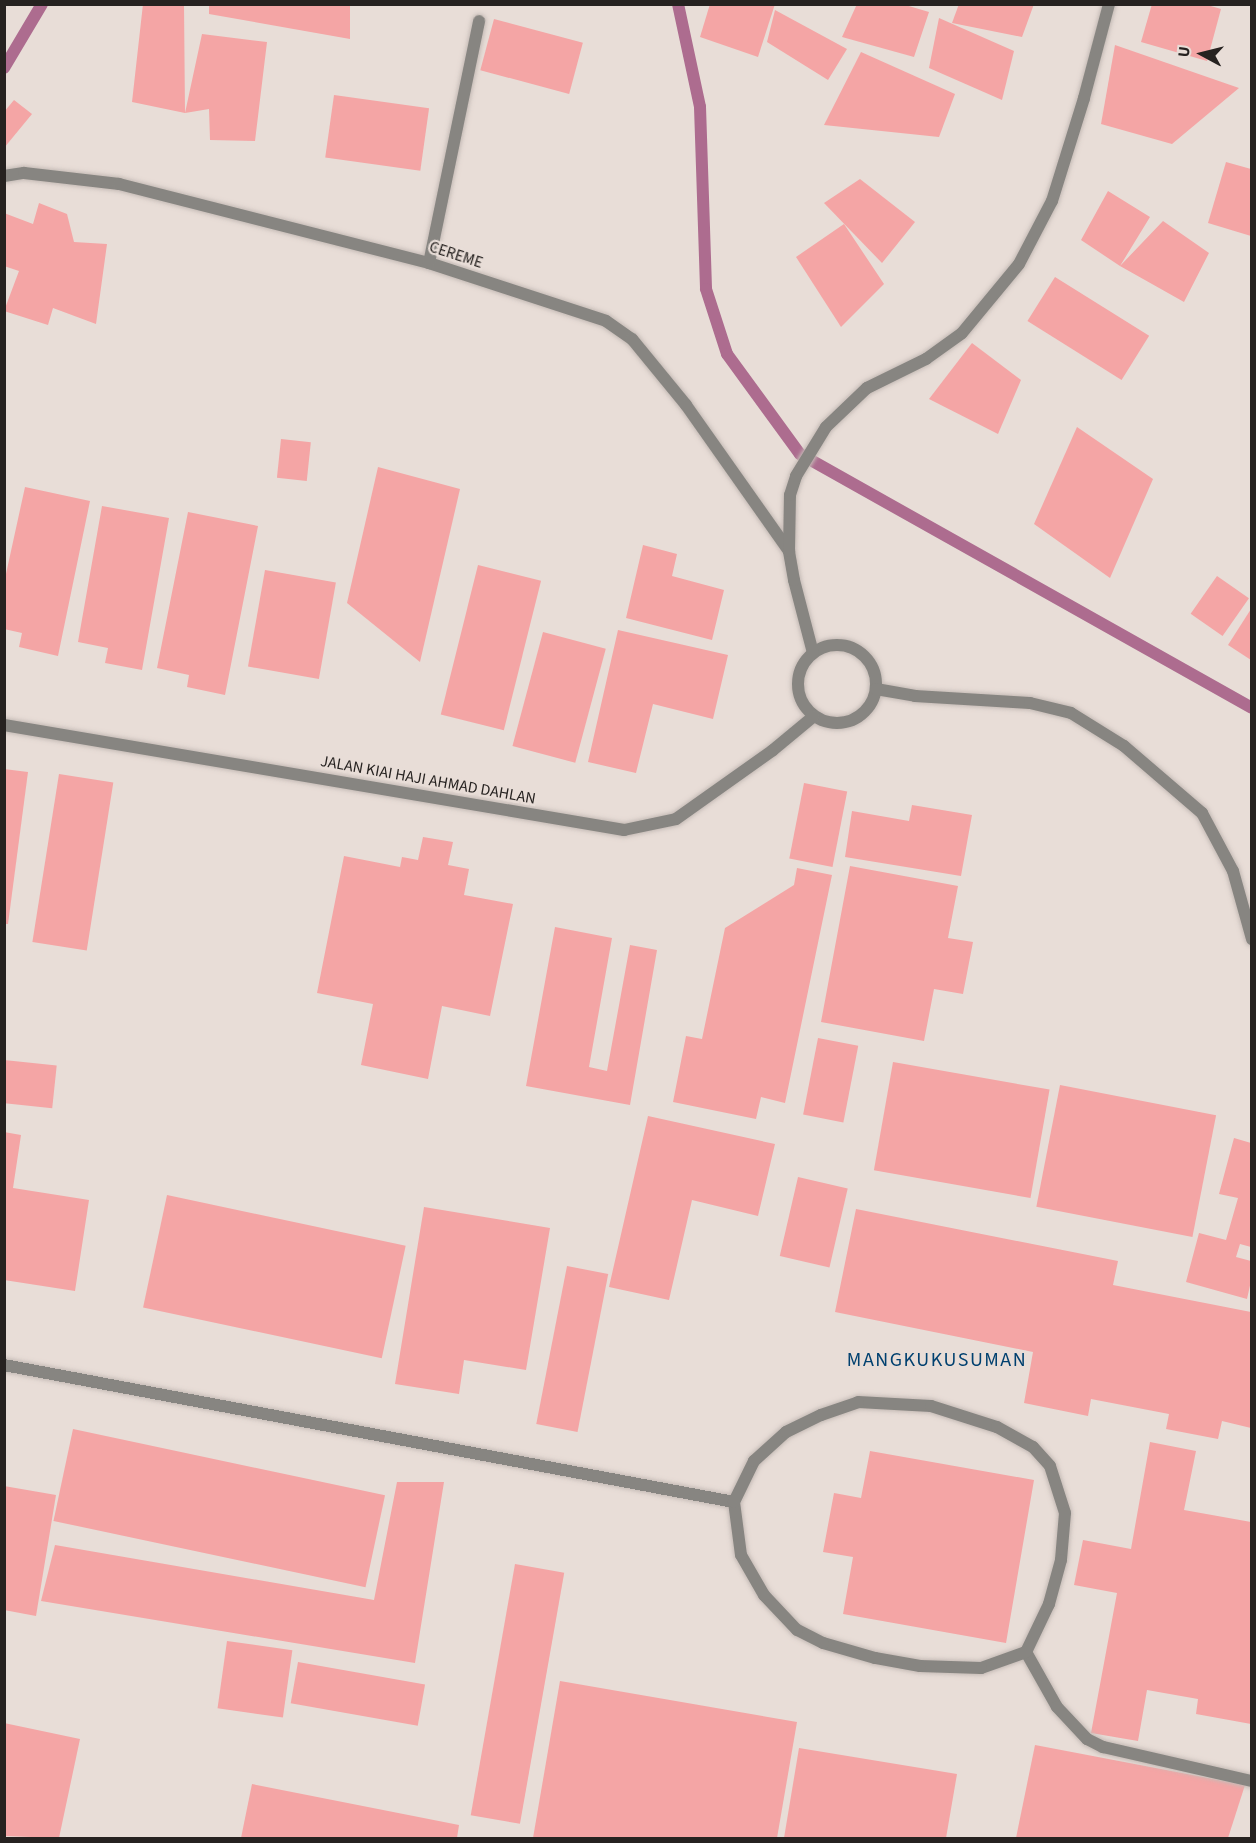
<!DOCTYPE html>
<style>
body{margin:0}
#map{position:relative;width:1256px;height:1843px;overflow:hidden;background:#e8ddd7;font-family:"Source Sans 3",sans-serif}
div>[style]{position:absolute}
[style*='--x']{left:calc(var(--x)*1px);top:calc(var(--y)*1px);width:calc(var(--w)*1px);rotate:calc(var(--a)*1deg)}
.stream>*{height:12px;margin:-6px;padding:0 6px;transform-origin:6px;border-radius:6px;background:#ad6c8f}
.building>*{inset:0;background:#f4a5a5;transform-origin:0 0}
.roads{filter:drop-shadow(0 0 2px #c5bbb6) drop-shadow(0 0 2px #c5bbb6)}
.lane>*{height:12px;margin:-6px;padding:0 6px;transform-origin:6px;border-radius:6px;background:#878581}
.street>*{height:12px;margin:-6px;padding:0 6px;transform-origin:6px;border-radius:6px;background:#878581}
.street>.ring{margin:-6px;padding:0;box-sizing:content-box;background:none;border:12px solid #878581;border-radius:50%}
span{translate:-50% -50%;white-space:nowrap;text-align:center;line-height:1.15;-webkit-text-stroke:4.5px #e8ddd7;paint-order:stroke}
.street-label{font-size:16px;color:#262220}
.quarter-label{font-size:20px;color:#00406f;letter-spacing:1.5px}
.frame{position:absolute;inset:0;border:6px solid #262220;pointer-events:none}
.north{position:absolute;left:1172px;top:24px;width:60px;height:60px;-webkit-text-stroke:4px #e8ddd7;paint-order:stroke;rotate:277deg;font-size:16px;font-weight:700;line-height:24px;text-align:center;color:#262220}
.north::after{content:'';display:block;margin:auto;width:21px;height:27px;background:#262220;clip-path:polygon(50% 0,100% 100%,50% 72%,0 100%)}
</style>
<div id="map">
<div class="stream">
<i style="--x:678;--y:4;--w:105;--a:77.9"></i>
<i style="--x:700;--y:107;--w:182;--a:88.1"></i>
<i style="--x:706;--y:289;--w:68;--a:72.1"></i>
<i style="--x:727;--y:354;--w:124;--a:53.9"></i>
<i style="--x:800;--y:454;--w:518;--a:29.33"></i>
<i style="--x:4;--y:68;--w:74;--a:-59.3"></i>
</div>
<div class="building">
<i style="clip-path:polygon(143px 4px,184px 4px,185px 113px,202px 34px,267px 42px,255px 141px,210px 140px,209px 109px,185px 113px,132px 102px)"></i>
<i style="clip-path:polygon(209px 4px,350px 4px,350px 39px,209px 14px)"></i>
<i style="clip-path:polygon(710px 4px,775px 4px,758px 57px,700px 37px)"></i>
<i style="clip-path:polygon(857px 4px,902px 4px,929px 12px,914px 57px,842px 37px)"></i>
<i style="clip-path:polygon(959px 4px,1034px 4px,1022px 37px,952px 23px)"></i>
<i style="clip-path:polygon(1152px 4px,1204px 4px,1221px 9px,1207px 61px,1141px 42px)"></i>
<i style="clip-path:polygon(775px 10px,847px 49px,828px 80px,767px 42px)"></i>
<i style="clip-path:polygon(939px 18px,1014px 51px,1002px 100px,929px 68px)"></i>
<i style="left:494px;top:19px;width:92px;height:53px;rotate:15deg"></i>
<i style="clip-path:polygon(1115px 45px,1239px 88px,1172px 144px,1101px 124px)"></i>
<i style="clip-path:polygon(861px 52px,955px 94px,939px 137px,824px 125px)"></i>
<i style="left:334px;top:95px;width:96px;height:63px;rotate:8deg"></i>
<i style="clip-path:polygon(14px 100px,32px 114px,4px 148px,4px 112px)"></i>
<i style="clip-path:polygon(1226px 162px,1251px 169px,1251px 236px,1208px 223px)"></i>
<i style="clip-path:polygon(860px 179px,915px 222px,882px 263px,824px 203px)"></i>
<i style="clip-path:polygon(1108px 191px,1150px 217px,1120px 266px,1163px 221px,1209px 253px,1184px 302px,1120px 266px,1081px 240px)"></i>
<i style="clip-path:polygon(39px 203px,67px 214px,74px 242px,107px 244px,96px 324px,53px 308px,48px 325px,4px 311px,19px 271px,4px 266px,4px 213px,33px 224px)"></i>
<i style="clip-path:polygon(844px 224px,884px 284px,841px 327px,796px 257px)"></i>
<i style="left:1055px;top:277px;width:111px;height:52px;rotate:32deg"></i>
<i style="clip-path:polygon(972px 343px,1021px 380px,998px 434px,929px 399px)"></i>
<i style="clip-path:polygon(1077px 427px,1153px 479px,1110px 578px,1034px 524px)"></i>
<i style="left:281px;top:439px;width:30px;height:39px;rotate:6deg"></i>
<i style="clip-path:polygon(378px 467px,460px 489px,420px 662px,347px 603px)"></i>
<i style="clip-path:polygon(25px 487px,90px 501px,58px 656px,19px 647px,22px 633px,4px 629px,4px 583px)"></i>
<i style="clip-path:polygon(102px 506px,169px 518px,142px 670px,105px 663px,108px 648px,78px 642px)"></i>
<i style="clip-path:polygon(188px 512px,258px 526px,225px 695px,187px 687px,189px 675px,157px 668px)"></i>
<i style="clip-path:polygon(643px 545px,677px 554px,672px 576px,724px 590px,712px 640px,626px 618px)"></i>
<i style="left:478px;top:565px;width:65px;height:154px;rotate:14deg"></i>
<i style="left:265px;top:570px;width:72px;height:98px;rotate:10deg"></i>
<i style="left:1217px;top:576px;width:39px;height:46px;rotate:35deg"></i>
<i style="clip-path:polygon(1251px 609px,1251px 660px,1228px 645px)"></i>
<i style="clip-path:polygon(618px 630px,728px 655px,713px 719px,653px 704px,636px 773px,588px 762px)"></i>
<i style="left:543px;top:632px;width:65px;height:118px;rotate:15deg"></i>
<i style="clip-path:polygon(4px 769px,28px 772px,8px 924px,4px 924px)"></i>
<i style="left:59px;top:774px;width:55px;height:170px;rotate:9deg"></i>
<i style="left:804px;top:783px;width:44px;height:77px;rotate:11deg"></i>
<i style="clip-path:polygon(912px 805px,972px 815px,961px 876px,845px 857px,852px 811px,909px 821px)"></i>
<i style="clip-path:polygon(423px 837px,453px 842px,448px 865px,469px 869px,464px 895px,513px 904px,490px 1016px,442px 1006px,428px 1079px,361px 1065px,373px 1004px,317px 993px,344px 856px,400px 867px,402px 857px,418px 860px)"></i>
<i style="clip-path:polygon(850px 866px,958px 886px,948px 938px,973px 942px,963px 994px,934px 989px,924px 1041px,821px 1022px)"></i>
<i style="clip-path:polygon(797px 868px,832px 875px,785px 1103px,761px 1097px,756px 1119px,673px 1102px,686px 1036px,702px 1039px,725px 928px,794px 885px)"></i>
<i style="clip-path:polygon(555px 927px,612px 938px,589px 1067px,607px 1071px,630px 945px,657px 950px,630px 1105px,526px 1086px)"></i>
<i style="left:818px;top:1038px;width:41px;height:78px;rotate:11deg"></i>
<i style="left:4px;top:1060px;width:53px;height:43px;rotate:6deg"></i>
<i style="left:893px;top:1062px;width:159px;height:110px;rotate:10deg"></i>
<i style="left:1060px;top:1085px;width:159px;height:124px;rotate:11deg"></i>
<i style="clip-path:polygon(648px 1116px,775px 1144px,758px 1216px,692px 1200px,669px 1300px,609px 1287px)"></i>
<i style="clip-path:polygon(4px 1132px,21px 1135px,13px 1188px,89px 1200px,75px 1291px,4px 1280px)"></i>
<i style="clip-path:polygon(1234px 1138px,1251px 1143px,1251px 1247px,1240px 1244px,1236px 1257px,1251px 1261px,1251px 1281px,1247px 1299px,1186px 1282px,1199px 1233px,1226px 1240px,1238px 1198px,1219px 1194px)"></i>
<i style="left:798px;top:1177px;width:51px;height:81px;rotate:13deg"></i>
<i style="left:167px;top:1195px;width:244px;height:115px;rotate:12deg"></i>
<i style="clip-path:polygon(424px 1207px,550px 1228px,526px 1370px,464px 1360px,459px 1394px,395px 1384px)"></i>
<i style="clip-path:polygon(856px 1209px,1118px 1261px,1113px 1285px,1251px 1312px,1251px 1428px,1222px 1421px,1218px 1439px,1166px 1429px,1169px 1414px,1091px 1399px,1088px 1416px,1024px 1403px,1033px 1352px,835px 1312px)"></i>
<i style="left:567px;top:1266px;width:42px;height:161px;rotate:11deg"></i>
<i style="left:73px;top:1429px;width:319px;height:94px;rotate:12deg"></i>
<i style="clip-path:polygon(1150px 1442px,1196px 1451px,1184px 1510px,1251px 1522px,1251px 1724px,1196px 1714px,1198px 1699px,1147px 1690px,1138px 1741px,1091px 1733px,1117px 1593px,1074px 1585px,1083px 1540px,1131px 1549px)"></i>
<i style="clip-path:polygon(870px 1451px,1034px 1480px,1006px 1643px,843px 1614px,853px 1557px,823px 1552px,834px 1493px,861px 1498px)"></i>
<i style="clip-path:polygon(397px 1482px,444px 1482px,415px 1663px,41px 1601px,55px 1545px,374px 1600px)"></i>
<i style="clip-path:polygon(4px 1486px,56px 1495px,36px 1616px,4px 1610px)"></i>
<i style="left:515px;top:1564px;width:50px;height:255px;rotate:10deg"></i>
<i style="left:227px;top:1641px;width:66px;height:68px;rotate:8deg"></i>
<i style="left:298px;top:1662px;width:129px;height:42px;rotate:10deg"></i>
<i style="clip-path:polygon(560px 1681px,797px 1722px,777px 1838px,533px 1838px)"></i>
<i style="clip-path:polygon(4px 1723px,80px 1739px,59px 1838px,4px 1836px)"></i>
<i style="clip-path:polygon(1035px 1745px,1245px 1785px,1228px 1838px,1016px 1838px)"></i>
<i style="clip-path:polygon(799px 1748px,957px 1774px,946px 1838px,784px 1838px)"></i>
<i style="clip-path:polygon(252px 1784px,459px 1825px,457px 1838px,241px 1838px)"></i>
</div>
<div class="roads">
<div class="lane">
<i style="--x:1026;--y:1652;--w:63;--a:60.6"></i>
<i style="--x:1057;--y:1707;--w:44;--a:46.8"></i>
<i style="--x:1087;--y:1739;--w:18;--a:27"></i>
<i style="--x:1103;--y:1747;--w:153;--a:12.9"></i>
</div>
<div class="street">
<i style="--x:4;--y:176;--w:20;--a:-9"></i>
<i style="--x:24;--y:173;--w:96;--a:6.6"></i>
<i style="--x:119;--y:184;--w:320;--a:14.3"></i>
<i style="--x:429;--y:263;--w:186;--a:18.1"></i>
<i style="--x:606;--y:321;--w:32;--a:35"></i>
<i style="--x:632;--y:339;--w:85;--a:50.7"></i>
<i style="--x:686;--y:405;--w:179;--a:54.8"></i>
<i style="--x:429;--y:263;--w:247;--a:-78.3"></i>
<i class="ring" style="left:798px;top:645px;width:66px;height:66px"></i>
<i style="--x:813;--y:653;--w:75;--a:-104.6"></i>
<i style="--x:794;--y:580;--w:29;--a:-100"></i>
<i style="--x:789;--y:551;--w:56;--a:-89"></i>
<i style="--x:790;--y:495;--w:20;--a:-72"></i>
<i style="--x:796;--y:476;--w:57;--a:-58.5"></i>
<i style="--x:826;--y:427;--w:57;--a:-43.6"></i>
<i style="--x:867;--y:388;--w:66;--a:-26.2"></i>
<i style="--x:926;--y:359;--w:44;--a:-35.8"></i>
<i style="--x:962;--y:333;--w:89;--a:-50.4"></i>
<i style="--x:1019;--y:264;--w:71;--a:-62.4"></i>
<i style="--x:1052;--y:201;--w:108;--a:-72.7"></i>
<i style="--x:1084;--y:98;--w:97;--a:-75.1"></i>
<i style="--x:876;--y:689;--w:40;--a:10"></i>
<i style="--x:915;--y:696;--w:115;--a:3.5"></i>
<i style="--x:1030;--y:703;--w:42;--a:13.7"></i>
<i style="--x:1071;--y:713;--w:62;--a:31.9"></i>
<i style="--x:1124;--y:746;--w:103;--a:40.7"></i>
<i style="--x:1202;--y:813;--w:66;--a:61.9"></i>
<i style="--x:1233;--y:871;--w:71;--a:74.4"></i>
<i style="--x:4;--y:725;--w:629;--a:9.61"></i>
<i style="--x:624;--y:830;--w:53;--a:-11.9"></i>
<i style="--x:676;--y:819;--w:119;--a:-35.4"></i>
<i style="--x:773;--y:750;--w:53;--a:-39.7"></i>
<i style="--x:4;--y:1365;--w:743;--a:10.63"></i>
<i style="--x:858;--y:1402;--w:73;--a:3.1"></i>
<i style="--x:931;--y:1406;--w:69;--a:17.7"></i>
<i style="--x:997;--y:1427;--w:41;--a:29.1"></i>
<i style="--x:1033;--y:1447;--w:25;--a:48"></i>
<i style="--x:1050;--y:1466;--w:49;--a:72.3"></i>
<i style="--x:1065;--y:1513;--w:47;--a:94.9"></i>
<i style="--x:1061;--y:1560;--w:46;--a:105.3"></i>
<i style="--x:1049;--y:1604;--w:53;--a:115.6"></i>
<i style="--x:1026;--y:1652;--w:48;--a:160.4"></i>
<i style="--x:981;--y:1668;--w:61;--a:-178.1"></i>
<i style="--x:920;--y:1666;--w:46;--a:-169.9"></i>
<i style="--x:875;--y:1658;--w:54;--a:-163.9"></i>
<i style="--x:823;--y:1643;--w:29;--a:-153"></i>
<i style="--x:797;--y:1630;--w:48;--a:-133.3"></i>
<i style="--x:764;--y:1595;--w:46;--a:-119.9"></i>
<i style="--x:741;--y:1555;--w:53;--a:-97.5"></i>
<i style="--x:734;--y:1502;--w:46;--a:-64"></i>
<i style="--x:754;--y:1461;--w:43;--a:-42.2"></i>
<i style="--x:786;--y:1432;--w:39;--a:-26"></i>
<i style="--x:821;--y:1415;--w:39;--a:-19"></i>
</div>
</div>
<div class="street-label">
<span style="left:456px;top:255px;rotate:18deg">CEREME</span>
<span style="left:428px;top:780px;rotate:10deg">JALAN KIAI HAJI AHMAD DAHLAN</span>
</div>
<div class="quarter-label">
<span style="left:937px;top:1360px">MANGKUKUSUMAN</span>
</div>
<div class="frame"></div>
<div class="north">U</div>
</div>
